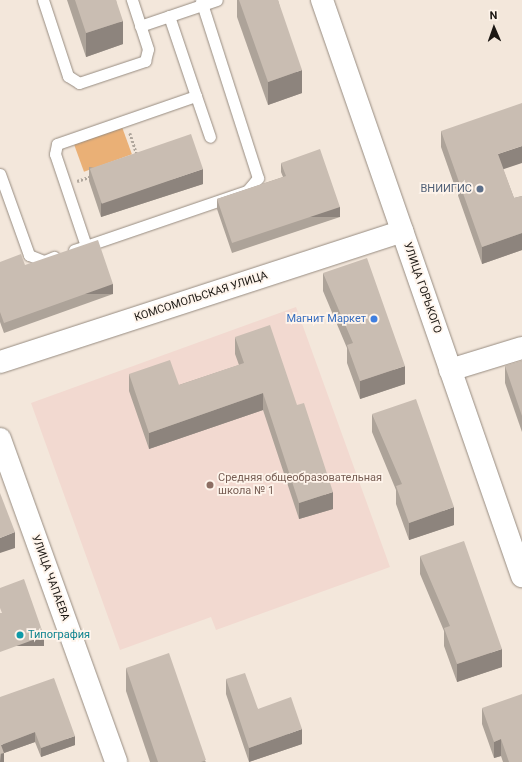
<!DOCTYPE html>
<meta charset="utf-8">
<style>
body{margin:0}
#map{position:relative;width:522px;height:762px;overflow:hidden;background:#f3e7db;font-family:Roboto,sans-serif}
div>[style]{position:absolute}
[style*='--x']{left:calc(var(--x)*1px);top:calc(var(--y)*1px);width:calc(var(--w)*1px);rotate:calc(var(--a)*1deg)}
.education>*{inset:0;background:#f2d9d0}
.green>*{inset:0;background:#eab076;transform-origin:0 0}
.path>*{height:2.5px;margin-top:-1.25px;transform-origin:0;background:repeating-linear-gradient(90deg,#afa69c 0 2px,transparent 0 4px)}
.roads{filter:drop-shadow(0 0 1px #978c81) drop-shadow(0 0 1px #978c81)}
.lane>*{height:11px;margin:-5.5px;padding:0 5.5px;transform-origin:5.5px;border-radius:5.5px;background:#fff}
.secondary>*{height:22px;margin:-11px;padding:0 11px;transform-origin:11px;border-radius:11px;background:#fff}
.wall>*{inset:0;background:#ada399}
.shaded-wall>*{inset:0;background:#8d847d;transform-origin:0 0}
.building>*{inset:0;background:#c9bdb2;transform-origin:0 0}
.dots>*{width:11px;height:11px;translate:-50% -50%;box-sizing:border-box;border:2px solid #fef4eb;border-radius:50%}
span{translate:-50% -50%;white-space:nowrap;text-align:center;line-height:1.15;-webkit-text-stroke:3.5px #fef4eb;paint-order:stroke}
.service-label{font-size:11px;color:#4e5e75}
.right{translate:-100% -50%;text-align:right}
.street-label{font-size:11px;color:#1c1814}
.shop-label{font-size:11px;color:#366cbe}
.education-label{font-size:11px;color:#785e54}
.left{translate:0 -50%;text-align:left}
.culture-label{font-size:11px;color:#0d838f}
.north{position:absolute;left:474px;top:8px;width:40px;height:40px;-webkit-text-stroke:3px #fef4eb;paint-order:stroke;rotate:358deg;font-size:11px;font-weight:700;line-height:16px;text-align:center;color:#1c1814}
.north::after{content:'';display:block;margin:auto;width:14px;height:18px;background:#1c1814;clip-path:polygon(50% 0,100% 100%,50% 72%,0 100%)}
</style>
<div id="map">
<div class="education">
<i style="clip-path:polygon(296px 307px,390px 567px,216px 630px,211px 617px,120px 650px,31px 403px)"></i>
</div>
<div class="green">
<i style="left:122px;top:127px;width:29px;height:51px;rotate:70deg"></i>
</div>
<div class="path">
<i style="--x:130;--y:133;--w:23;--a:72"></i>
<i style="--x:77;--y:181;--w:16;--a:-18"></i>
</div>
<div class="roads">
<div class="lane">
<i style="--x:43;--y:0;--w:80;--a:71.8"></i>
<i style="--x:68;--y:76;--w:13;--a:32"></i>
<i style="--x:79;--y:83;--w:70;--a:-18.4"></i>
<i style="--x:145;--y:61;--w:12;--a:-76"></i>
<i style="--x:148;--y:49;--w:52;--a:-108.1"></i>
<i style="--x:169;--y:16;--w:84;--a:71.4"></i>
<i style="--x:140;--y:26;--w:81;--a:-18.7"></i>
<i style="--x:0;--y:174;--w:86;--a:70.3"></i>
<i style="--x:29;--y:255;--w:16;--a:22"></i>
<i style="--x:44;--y:261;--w:11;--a:-22"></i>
<i style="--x:86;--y:246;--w:170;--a:-18.9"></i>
<i style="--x:247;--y:191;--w:17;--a:-50"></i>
<i style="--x:258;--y:178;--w:187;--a:-107.8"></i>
<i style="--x:74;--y:250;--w:13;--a:-18"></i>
<i style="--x:86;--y:246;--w:97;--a:-108.6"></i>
<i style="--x:55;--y:154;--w:10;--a:-79"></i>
<i style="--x:57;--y:144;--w:147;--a:-19.1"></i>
<i style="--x:196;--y:96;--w:43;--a:71.1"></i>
</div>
<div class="secondary">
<i style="--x:322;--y:0;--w:610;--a:70.85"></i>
<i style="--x:0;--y:362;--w:423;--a:-18"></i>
<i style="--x:450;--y:370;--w:75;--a:-17"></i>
<i style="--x:0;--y:439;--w:343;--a:70.2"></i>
</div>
</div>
<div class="wall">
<i style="clip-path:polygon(67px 0,116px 0,123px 44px,86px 57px)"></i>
<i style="clip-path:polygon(237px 0,278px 0,302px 93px,268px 105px,237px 17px)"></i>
<i style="clip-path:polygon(441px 131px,503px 169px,514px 198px,522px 196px,522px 250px,482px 264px,441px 147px)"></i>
<i style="clip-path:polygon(281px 163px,340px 217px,232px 253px,217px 209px,217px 199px,283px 177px,281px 172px)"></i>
<i style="clip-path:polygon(89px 167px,203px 184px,101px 217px,89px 181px)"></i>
<i style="clip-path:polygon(0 262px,113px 294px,4px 333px,0 322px)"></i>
<i style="clip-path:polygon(323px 273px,405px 384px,360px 399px,347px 363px,347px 348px,323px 291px)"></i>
<i style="clip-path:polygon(235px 337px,333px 509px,299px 519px,263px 410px,149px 449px,129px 391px,129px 374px,179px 385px,239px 365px,235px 354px)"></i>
<i style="clip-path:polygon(522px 361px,522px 432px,505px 383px,505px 366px)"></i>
<i style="clip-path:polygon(372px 414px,454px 525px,409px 540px,396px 504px,396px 490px,372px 432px)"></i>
<i style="clip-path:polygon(420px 556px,502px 667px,457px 682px,444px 646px,444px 631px,420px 574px)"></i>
<i style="clip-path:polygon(126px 668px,206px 762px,150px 762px,126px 691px)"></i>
<i style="clip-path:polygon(226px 679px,258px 709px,302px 744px,249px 762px,226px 694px)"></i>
<i style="clip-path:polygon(0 697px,75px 745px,41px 757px,35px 742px,4px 753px,4px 762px)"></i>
<i style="clip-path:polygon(482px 708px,522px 762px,503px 762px,501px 756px,494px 758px,482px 724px)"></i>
</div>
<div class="shaded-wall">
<i style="clip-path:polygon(123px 21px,123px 44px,86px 57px,86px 33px)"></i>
<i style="clip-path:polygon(302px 70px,302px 93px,268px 105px,268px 82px)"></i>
<i style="clip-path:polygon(522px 146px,522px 163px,498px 171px,498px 154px)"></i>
<i style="clip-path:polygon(203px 169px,203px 184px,101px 217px,101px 203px)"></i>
<i style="left:340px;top:207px;width:10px;height:114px;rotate:90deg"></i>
<i style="clip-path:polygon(522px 233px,522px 250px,482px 264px,482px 247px)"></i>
<i style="left:113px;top:284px;width:10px;height:116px;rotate:90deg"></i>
<i style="clip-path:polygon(405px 366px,405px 384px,360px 399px,360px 381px)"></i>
<i style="clip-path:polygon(263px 393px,263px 410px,149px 449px,149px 433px)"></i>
<i style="clip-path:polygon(333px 492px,333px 509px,299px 519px,299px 503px)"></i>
<i style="clip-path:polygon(454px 507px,454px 525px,409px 540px,409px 523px)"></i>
<i style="clip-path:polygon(15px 532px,15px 548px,0 553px,0 538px)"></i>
<i style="left:44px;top:636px;width:10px;height:47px;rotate:90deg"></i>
<i style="clip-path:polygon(502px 649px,502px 667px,457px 682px,457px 664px)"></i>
<i style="clip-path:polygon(302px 729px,302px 744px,249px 762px,249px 748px)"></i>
<i style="clip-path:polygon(35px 732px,35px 742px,4px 753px,4px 762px,0 762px,1px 745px)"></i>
<i style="clip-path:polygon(75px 736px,75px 745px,41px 757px,41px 748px)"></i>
<i style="clip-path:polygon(501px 739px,501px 756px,494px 758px,494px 742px)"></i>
</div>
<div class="building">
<i style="clip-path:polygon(75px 0,116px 0,123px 21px,86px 33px)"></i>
<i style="clip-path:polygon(239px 0,278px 0,302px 70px,268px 82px)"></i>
<i style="clip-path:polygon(522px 103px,522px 146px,498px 154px,514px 198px,522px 196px,522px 233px,482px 247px,441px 131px)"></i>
<i style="left:191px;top:134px;width:37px;height:107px;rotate:71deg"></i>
<i style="clip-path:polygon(320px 149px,340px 207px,232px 243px,217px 199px,286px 176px,281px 163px)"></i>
<i style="clip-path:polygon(98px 240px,113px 284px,4px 323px,0 312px,0 262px,21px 254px,25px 265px)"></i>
<i style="clip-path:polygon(367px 258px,405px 366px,360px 381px,347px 345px,353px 343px,323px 273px)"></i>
<i style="clip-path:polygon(270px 325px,297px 405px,304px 403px,333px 492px,299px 503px,263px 393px,149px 433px,129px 374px,170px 360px,179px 385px,244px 363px,235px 337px)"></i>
<i style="clip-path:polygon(522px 361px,522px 416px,505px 366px)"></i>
<i style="clip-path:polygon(416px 399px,454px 507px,409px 523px,396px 486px,402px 484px,372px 414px)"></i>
<i style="clip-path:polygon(0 493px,15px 532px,0 538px)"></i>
<i style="clip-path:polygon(464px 541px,502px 649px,457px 664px,444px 628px,450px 626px,420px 556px)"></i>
<i style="clip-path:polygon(24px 579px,44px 636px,0 652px,0 613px,2px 613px,0 608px,0 588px)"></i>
<i style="clip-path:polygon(169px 653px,206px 760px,201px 762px,158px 762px,126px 668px)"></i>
<i style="clip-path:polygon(245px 673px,258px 709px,291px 697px,302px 729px,249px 748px,226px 679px)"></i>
<i style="clip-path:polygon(54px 678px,75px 736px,41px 748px,35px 732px,1px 745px,4px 753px,0 754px,0 697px)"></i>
<i style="clip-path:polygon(522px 694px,522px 762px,509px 762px,501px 739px,494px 742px,482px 708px)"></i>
</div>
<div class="dots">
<i style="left:480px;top:189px;background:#5c6f8a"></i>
<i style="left:374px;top:319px;background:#3f7fe0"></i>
<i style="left:210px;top:485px;background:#8d6e63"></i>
<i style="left:20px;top:635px;background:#0f9aa8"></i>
</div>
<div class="service-label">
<span class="right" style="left:472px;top:189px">ВНИИГИС</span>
</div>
<div class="street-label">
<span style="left:422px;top:288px;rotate:71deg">УЛИЦА ГОРЬКОГО</span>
<span style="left:201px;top:297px;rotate:-18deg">КОМСОМОЛЬСКАЯ УЛИЦА</span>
<span style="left:50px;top:578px;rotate:70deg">УЛИЦА ЧАПАЕВА</span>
</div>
<div class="shop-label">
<span class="right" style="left:366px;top:319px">Магнит Маркет</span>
</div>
<div class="education-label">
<span class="left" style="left:218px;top:485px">Средняя общеобразовательная<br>школа № 1</span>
</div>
<div class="culture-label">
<span class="left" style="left:28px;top:635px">Типография</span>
</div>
<div class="north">N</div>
</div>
